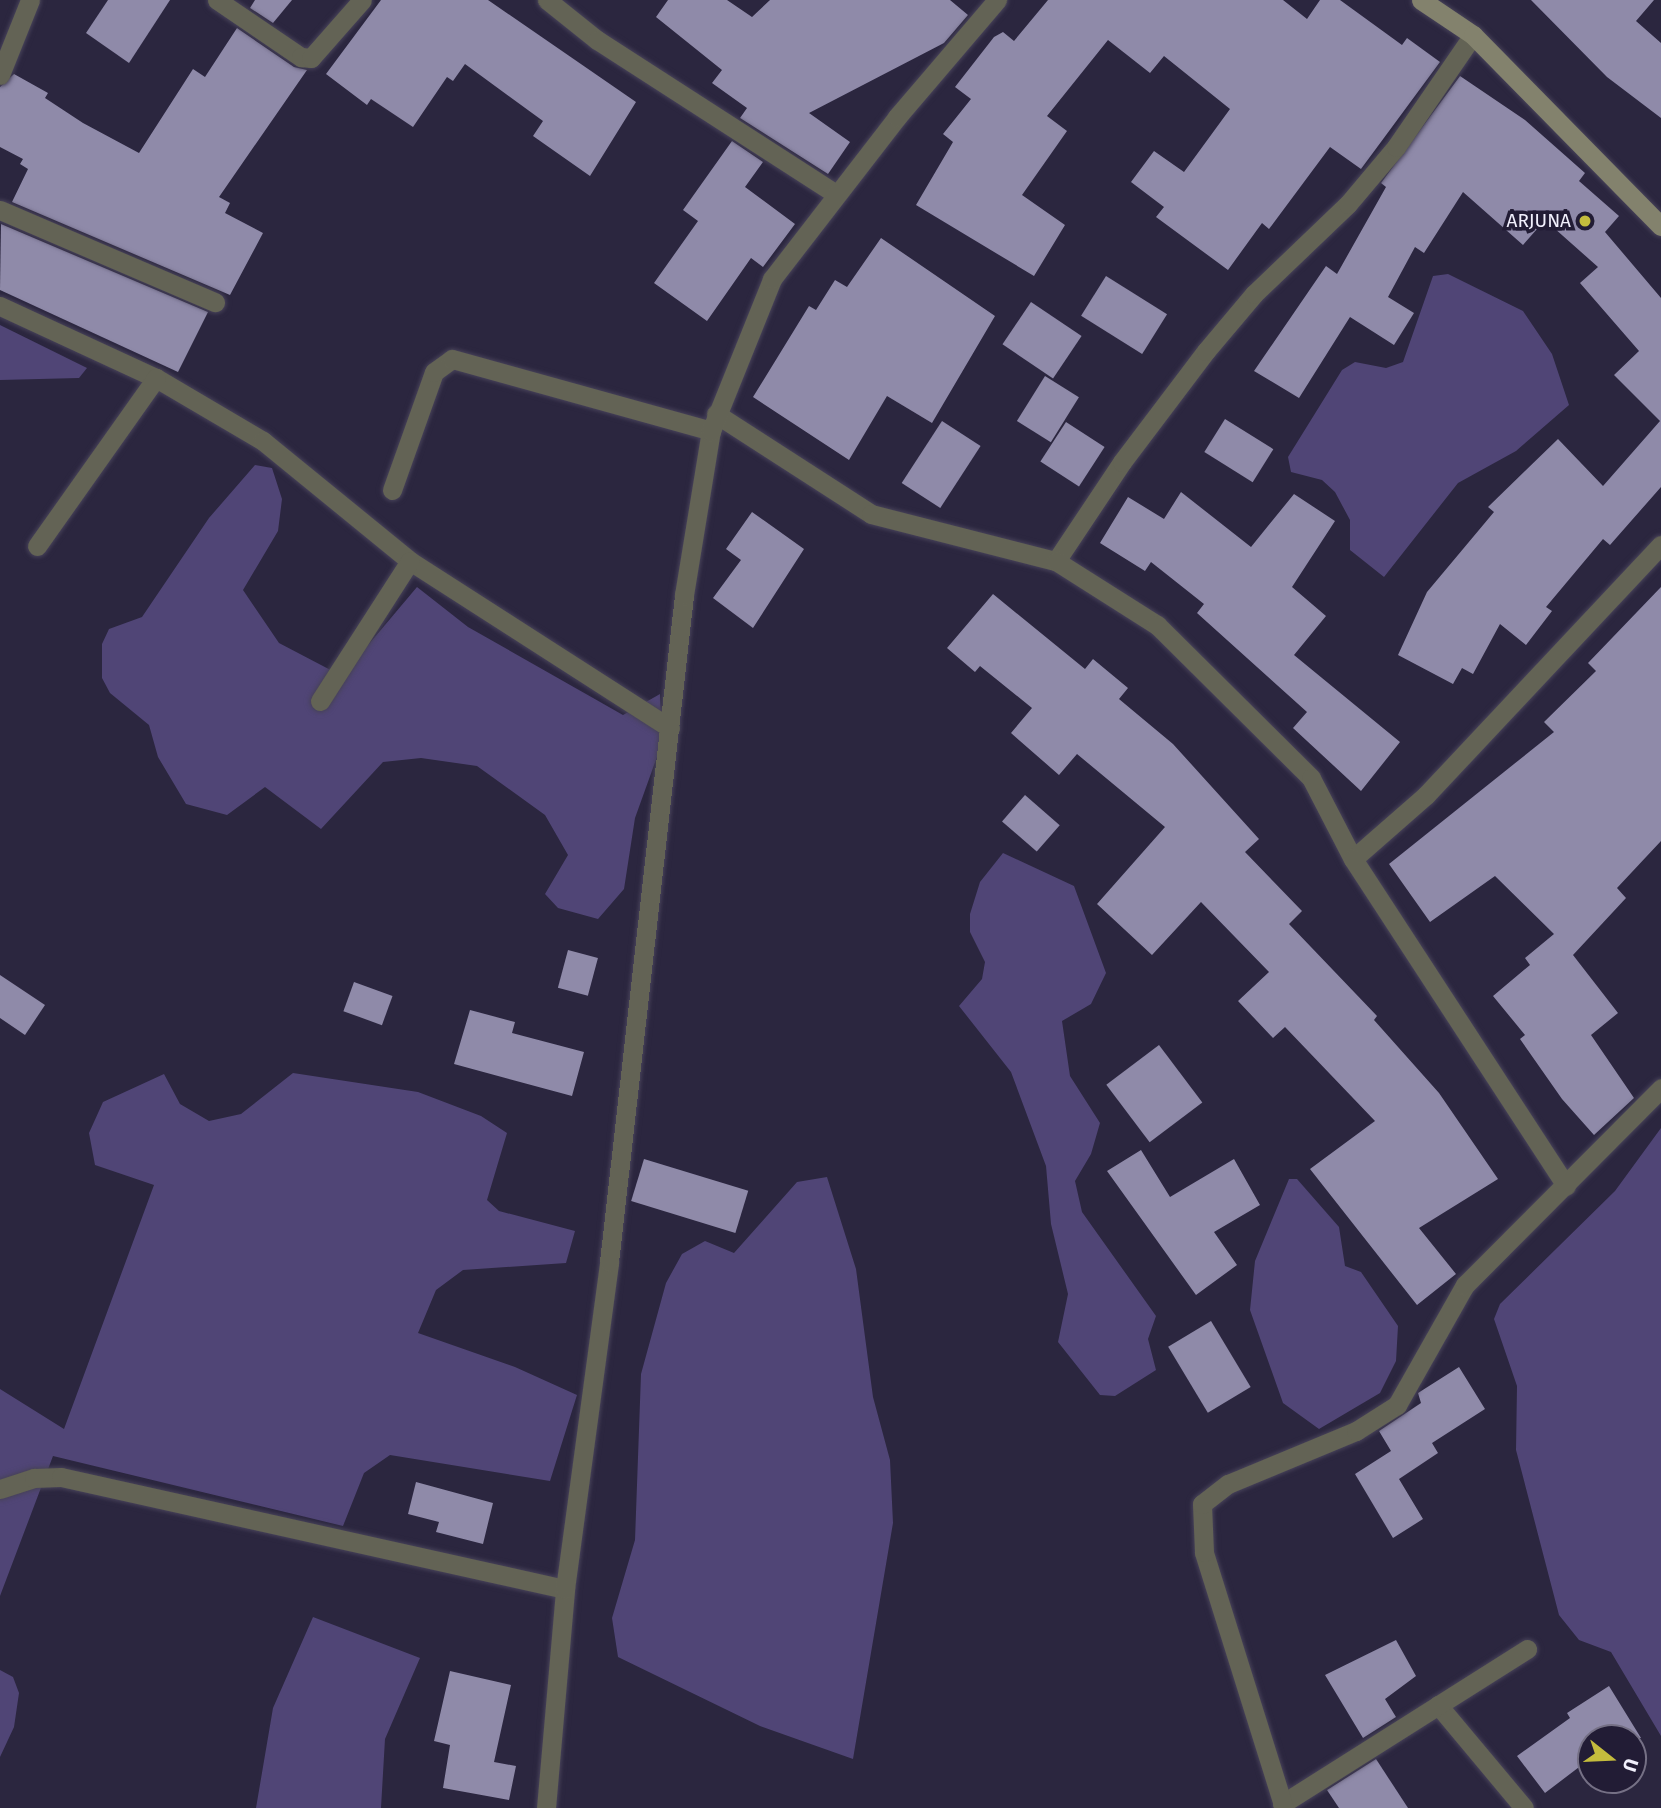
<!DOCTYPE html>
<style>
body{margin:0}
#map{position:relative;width:1661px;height:1808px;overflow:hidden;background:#2b263f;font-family:"Fira Sans",sans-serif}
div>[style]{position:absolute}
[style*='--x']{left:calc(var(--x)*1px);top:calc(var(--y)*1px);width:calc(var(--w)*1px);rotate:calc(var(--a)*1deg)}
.green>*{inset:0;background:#504576}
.building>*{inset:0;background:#8f8aa9;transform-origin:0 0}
.roads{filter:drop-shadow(0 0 2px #474259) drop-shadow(0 0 2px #474259)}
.service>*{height:19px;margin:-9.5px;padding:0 9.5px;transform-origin:9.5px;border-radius:9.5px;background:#636355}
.minor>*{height:19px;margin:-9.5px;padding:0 9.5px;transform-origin:9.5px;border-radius:9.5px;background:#636355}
.tertiary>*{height:19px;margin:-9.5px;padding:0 9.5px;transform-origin:9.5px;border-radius:9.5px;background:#636355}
.secondary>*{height:19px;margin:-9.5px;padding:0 9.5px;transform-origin:9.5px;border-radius:9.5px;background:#83826d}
.dots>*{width:19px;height:19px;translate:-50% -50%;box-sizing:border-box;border:4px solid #221c35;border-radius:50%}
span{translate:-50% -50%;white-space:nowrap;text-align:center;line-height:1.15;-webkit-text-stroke:7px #221c35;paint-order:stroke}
.poi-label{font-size:19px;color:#f1effc}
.right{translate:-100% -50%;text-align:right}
.north{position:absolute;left:1577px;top:1724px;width:70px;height:70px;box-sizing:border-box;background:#221c35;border:2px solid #757085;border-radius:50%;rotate:108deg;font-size:19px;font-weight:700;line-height:28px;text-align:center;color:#f1effc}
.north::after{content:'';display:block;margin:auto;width:24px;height:32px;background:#c4bc3d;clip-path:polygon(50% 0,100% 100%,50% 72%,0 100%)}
</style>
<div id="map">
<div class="green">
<i style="clip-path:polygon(1448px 274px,1523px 311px,1552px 354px,1569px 405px,1516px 451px,1458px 483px,1384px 577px,1350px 550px,1350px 520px,1335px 492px,1322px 480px,1291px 472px,1288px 457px,1342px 370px,1355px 362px,1386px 368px,1403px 362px,1433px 276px)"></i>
<i style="clip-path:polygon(0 325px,87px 368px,79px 378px,0 380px)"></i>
<i style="clip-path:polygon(255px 465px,272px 468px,282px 499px,278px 531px,243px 590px,279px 643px,342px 676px,417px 587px,468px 627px,623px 715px,660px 694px,662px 743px,635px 818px,624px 889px,598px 919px,558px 908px,545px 894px,568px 855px,545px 815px,477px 766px,421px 758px,383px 762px,321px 829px,265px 787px,227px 815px,186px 804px,158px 757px,149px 725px,110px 693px,102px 678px,102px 644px,109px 629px,142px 617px,209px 518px)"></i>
<i style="clip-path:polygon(1003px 853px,1074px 886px,1106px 973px,1091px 1004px,1062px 1021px,1070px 1076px,1100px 1123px,1091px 1154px,1075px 1181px,1082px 1212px,1156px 1316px,1148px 1339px,1156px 1370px,1115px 1396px,1100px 1395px,1058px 1342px,1068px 1294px,1051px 1224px,1046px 1166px,1011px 1072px,959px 1006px,982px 979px,985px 962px,970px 932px,970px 914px,980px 882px)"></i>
<i style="clip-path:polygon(293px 1073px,418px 1092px,481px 1116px,507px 1133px,487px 1200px,499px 1211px,575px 1231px,566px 1263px,463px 1270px,436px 1290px,418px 1333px,515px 1367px,577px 1395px,550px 1481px,390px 1455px,364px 1473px,343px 1526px,53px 1456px,0 1596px,0 1389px,64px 1429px,154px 1185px,95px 1165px,89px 1133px,103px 1102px,164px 1074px,180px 1104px,209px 1121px,241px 1114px)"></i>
<i style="clip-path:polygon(1661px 1128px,1661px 1736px,1611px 1652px,1579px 1640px,1559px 1615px,1516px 1450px,1517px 1386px,1494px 1319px,1500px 1304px,1615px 1191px)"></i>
<i style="clip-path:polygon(827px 1177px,856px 1269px,873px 1397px,890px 1460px,893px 1523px,853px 1759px,760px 1726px,618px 1657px,612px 1618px,635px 1540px,641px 1374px,666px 1283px,682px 1254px,705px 1241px,734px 1253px,797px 1182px)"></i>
<i style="clip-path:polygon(1289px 1179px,1297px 1179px,1339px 1227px,1345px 1266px,1361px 1272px,1398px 1326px,1396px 1361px,1380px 1393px,1319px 1429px,1283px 1403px,1250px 1310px,1255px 1261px)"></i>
<i style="clip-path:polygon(313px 1617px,420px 1658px,385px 1739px,381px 1808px,256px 1808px,273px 1708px)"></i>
<i style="clip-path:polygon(0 1670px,13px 1677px,19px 1693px,14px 1727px,0 1757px)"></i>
</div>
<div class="building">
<i style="clip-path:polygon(108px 0,170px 0,129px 63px,86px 33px)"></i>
<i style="clip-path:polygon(255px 0,292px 0,273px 23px,250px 8px)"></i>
<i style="clip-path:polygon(381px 0,488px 0,636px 102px,590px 176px,533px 136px,543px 121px,465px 64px,453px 81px,447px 77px,413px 127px,371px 99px,367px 105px,326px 74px)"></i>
<i style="clip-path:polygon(668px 0,727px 0,752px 17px,770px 0,950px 0,968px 15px,944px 43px,809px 113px,850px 142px,828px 174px,740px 118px,747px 108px,712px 83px,722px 70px,656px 17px)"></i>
<i style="clip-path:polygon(1048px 0,1283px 0,1307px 19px,1320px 0,1340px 0,1402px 45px,1407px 38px,1440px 62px,1361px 169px,1330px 147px,1269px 229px,1262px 223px,1228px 270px,1156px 217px,1164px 207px,1131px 182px,1154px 151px,1184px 172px,1230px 109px,1164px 56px,1150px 73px,1108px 40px,1047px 116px,1067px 131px,1022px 195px,1065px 225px,1034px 276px,916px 205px,953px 142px,943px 134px,971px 99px,955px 87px,994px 37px,1003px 32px,1014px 41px)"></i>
<i style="clip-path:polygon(1531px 0,1654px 0,1636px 21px,1661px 43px,1661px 118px,1607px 77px)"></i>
<i style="clip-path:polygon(237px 28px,294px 67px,307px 70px,219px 197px,230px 203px,225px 213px,263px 233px,230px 295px,12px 202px,28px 169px,20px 164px,23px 159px,0 147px,0 87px,14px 74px,48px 93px,45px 98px,83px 123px,139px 153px,193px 69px,205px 77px)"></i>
<i style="clip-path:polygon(1460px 76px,1525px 120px,1585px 173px,1579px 181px,1619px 216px,1605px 232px,1661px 298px,1661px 487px,1610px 545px,1603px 539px,1546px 607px,1552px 611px,1526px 645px,1500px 624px,1473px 674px,1462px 668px,1453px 684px,1398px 655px,1427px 592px,1494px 512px,1488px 507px,1558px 439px,1603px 486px,1660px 421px,1614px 375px,1639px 351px,1580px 283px,1598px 267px,1545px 220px,1523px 245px,1463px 192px,1424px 253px,1415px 247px,1388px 297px,1414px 313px,1394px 345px,1350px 317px,1299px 398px,1254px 371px,1326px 266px,1337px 274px,1386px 187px,1381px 183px)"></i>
<i style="clip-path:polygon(732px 141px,763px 162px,745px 187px,795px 224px,763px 267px,751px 258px,707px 321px,654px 283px,698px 221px,683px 210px)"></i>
<i style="clip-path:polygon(1px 224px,208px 312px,178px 372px,0 290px)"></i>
<i style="clip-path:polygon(881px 238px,995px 316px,932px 423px,887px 396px,849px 460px,753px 397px,809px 306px,816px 310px,835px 280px,847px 287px)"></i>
<i style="left:1106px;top:276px;width:72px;height:47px;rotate:32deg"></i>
<i style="left:1031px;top:302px;width:61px;height:51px;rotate:34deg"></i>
<i style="left:1045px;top:376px;width:40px;height:53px;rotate:32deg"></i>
<i style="left:1225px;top:419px;width:57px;height:39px;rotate:32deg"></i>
<i style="left:942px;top:421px;width:46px;height:74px;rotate:33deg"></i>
<i style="left:1066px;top:422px;width:46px;height:47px;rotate:33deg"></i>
<i style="clip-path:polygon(1181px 492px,1251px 547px,1294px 494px,1335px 521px,1292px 587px,1326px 616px,1294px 655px,1400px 742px,1361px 791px,1293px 728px,1307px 712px,1197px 613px,1204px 604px,1151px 562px,1145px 571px,1100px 543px,1128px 497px,1164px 519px)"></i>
<i style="clip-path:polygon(752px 512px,804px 549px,753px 628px,713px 598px,741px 560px,726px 549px)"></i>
<i style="clip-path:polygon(1661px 587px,1661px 841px,1617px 888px,1626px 898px,1573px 955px,1618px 1013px,1591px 1035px,1634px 1098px,1594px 1135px,1562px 1099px,1520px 1039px,1525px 1035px,1493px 996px,1530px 965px,1525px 958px,1554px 934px,1495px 876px,1430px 922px,1389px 864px,1554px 732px,1544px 722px,1596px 671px,1588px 663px)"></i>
<i style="clip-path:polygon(993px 594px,1085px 669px,1093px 659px,1128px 688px,1119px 699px,1173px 744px,1259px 839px,1245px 852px,1302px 911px,1289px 924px,1377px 1016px,1374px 1020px,1439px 1093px,1498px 1179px,1419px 1228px,1456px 1274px,1417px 1305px,1310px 1169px,1375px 1121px,1285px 1027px,1273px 1038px,1238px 1001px,1269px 972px,1201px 902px,1152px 955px,1097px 904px,1165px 827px,1077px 754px,1059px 775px,1011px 733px,1032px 708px,980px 666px,975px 672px,947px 648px)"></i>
<i style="left:1025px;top:795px;width:46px;height:35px;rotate:41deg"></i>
<i style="left:568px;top:950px;width:31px;height:39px;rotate:15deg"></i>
<i style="clip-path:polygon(0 975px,45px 1005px,25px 1035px,0 1018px)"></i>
<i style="left:354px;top:982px;width:41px;height:31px;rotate:20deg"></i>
<i style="clip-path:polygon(470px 1010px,515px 1022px,512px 1033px,584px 1052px,572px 1096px,454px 1064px)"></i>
<i style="left:1159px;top:1045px;width:72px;height:66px;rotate:53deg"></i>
<i style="clip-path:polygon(1141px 1150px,1170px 1197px,1234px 1159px,1260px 1205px,1214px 1232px,1237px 1265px,1196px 1295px,1107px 1171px)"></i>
<i style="left:644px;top:1159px;width:109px;height:44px;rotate:17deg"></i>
<i style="left:1211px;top:1321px;width:77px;height:50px;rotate:59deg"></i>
<i style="clip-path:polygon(1459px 1367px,1485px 1409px,1432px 1443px,1438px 1453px,1399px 1479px,1423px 1519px,1393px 1538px,1355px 1474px,1391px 1451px,1379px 1431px,1421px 1403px,1418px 1393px)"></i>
<i style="clip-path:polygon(416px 1482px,493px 1503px,483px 1544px,436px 1532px,439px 1522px,408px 1514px)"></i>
<i style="clip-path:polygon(1396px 1640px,1416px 1676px,1385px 1699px,1396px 1717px,1363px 1738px,1325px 1675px)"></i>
<i style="clip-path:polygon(450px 1671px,511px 1685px,494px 1762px,516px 1766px,509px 1800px,443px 1788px,450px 1745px,434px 1741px)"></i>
<i style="clip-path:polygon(1609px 1686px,1641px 1738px,1591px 1738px,1591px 1758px,1545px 1793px,1517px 1756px,1570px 1718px,1567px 1713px)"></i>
<i style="clip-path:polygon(1376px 1759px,1408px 1808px,1339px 1808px,1327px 1790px)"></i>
</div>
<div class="roads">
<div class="service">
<i style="--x:392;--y:490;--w:125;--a:-70.4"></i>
<i style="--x:434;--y:372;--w:22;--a:-36"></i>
<i style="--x:452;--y:359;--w:269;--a:15.5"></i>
<i style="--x:0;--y:1489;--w:36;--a:-18"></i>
<i style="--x:34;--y:1478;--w:27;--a:-2"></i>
<i style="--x:61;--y:1477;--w:516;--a:12.53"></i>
</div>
<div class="minor">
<i style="--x:217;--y:0;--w:102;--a:34.2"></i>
<i style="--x:301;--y:57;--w:10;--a:6"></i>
<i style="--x:311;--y:58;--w:77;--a:-48.7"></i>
<i style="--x:547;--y:0;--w:64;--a:38.7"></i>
<i style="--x:597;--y:40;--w:284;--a:32.8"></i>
<i style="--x:0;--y:75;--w:81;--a:-68.2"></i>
<i style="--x:0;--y:210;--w:234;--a:23.2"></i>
<i style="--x:0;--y:306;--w:172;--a:24.8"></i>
<i style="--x:156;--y:378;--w:124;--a:30.5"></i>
<i style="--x:263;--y:441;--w:190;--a:39.2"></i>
<i style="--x:410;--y:561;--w:309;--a:32.7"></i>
<i style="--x:716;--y:414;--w:184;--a:32.8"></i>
<i style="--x:871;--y:514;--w:191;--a:14.3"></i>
<i style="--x:1056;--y:561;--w:119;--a:-56.3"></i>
<i style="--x:1122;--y:462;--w:139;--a:-52.9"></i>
<i style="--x:1206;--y:351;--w:75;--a:-49.9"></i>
<i style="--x:1254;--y:294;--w:130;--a:-43.8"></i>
<i style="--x:1348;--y:204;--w:75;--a:-49.9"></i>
<i style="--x:1396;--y:147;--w:136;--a:-55.5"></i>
<i style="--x:37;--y:546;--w:206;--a:-54.7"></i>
<i style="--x:1056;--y:561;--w:120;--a:32.4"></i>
<i style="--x:1157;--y:625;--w:217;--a:44.8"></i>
<i style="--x:1311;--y:778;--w:91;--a:62.6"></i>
<i style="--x:1353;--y:859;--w:97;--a:-41.2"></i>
<i style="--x:1426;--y:795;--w:343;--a:-46.8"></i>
<i style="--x:320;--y:701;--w:166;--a:-57.3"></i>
<i style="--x:1353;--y:859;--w:390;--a:56.9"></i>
<i style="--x:1438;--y:1705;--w:134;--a:50.1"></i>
<i style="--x:1282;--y:1804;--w:290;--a:-32.3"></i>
<i style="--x:1284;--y:1808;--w:268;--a:-107.4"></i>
<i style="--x:1204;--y:1552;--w:48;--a:-92.4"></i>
<i style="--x:1202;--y:1504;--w:33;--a:-38"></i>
<i style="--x:1228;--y:1484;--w:139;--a:-22.5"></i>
<i style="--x:1356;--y:1431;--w:49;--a:-32.4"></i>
<i style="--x:1397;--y:1405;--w:138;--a:-60.5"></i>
<i style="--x:1465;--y:1285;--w:278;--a:-45.1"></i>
</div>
<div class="tertiary">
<i style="--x:546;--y:1808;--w:220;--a:-85"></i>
<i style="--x:565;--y:1589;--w:330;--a:-82.3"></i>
<i style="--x:609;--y:1262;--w:671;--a:-83.58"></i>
<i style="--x:684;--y:595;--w:166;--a:-80.7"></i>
<i style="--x:711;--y:431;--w:164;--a:-68.1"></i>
<i style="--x:772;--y:279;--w:205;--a:-52.3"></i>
<i style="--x:897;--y:117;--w:154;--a:-49.5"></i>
</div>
<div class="secondary">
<i style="--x:1421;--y:0;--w:63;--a:33.9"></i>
<i style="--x:1473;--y:35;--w:268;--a:45.5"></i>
</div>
</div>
<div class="dots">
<i style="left:1585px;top:221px;background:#c4bc3d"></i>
</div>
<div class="poi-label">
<span class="right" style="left:1571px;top:221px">ARJUNA</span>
</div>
<div class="north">U</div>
</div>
